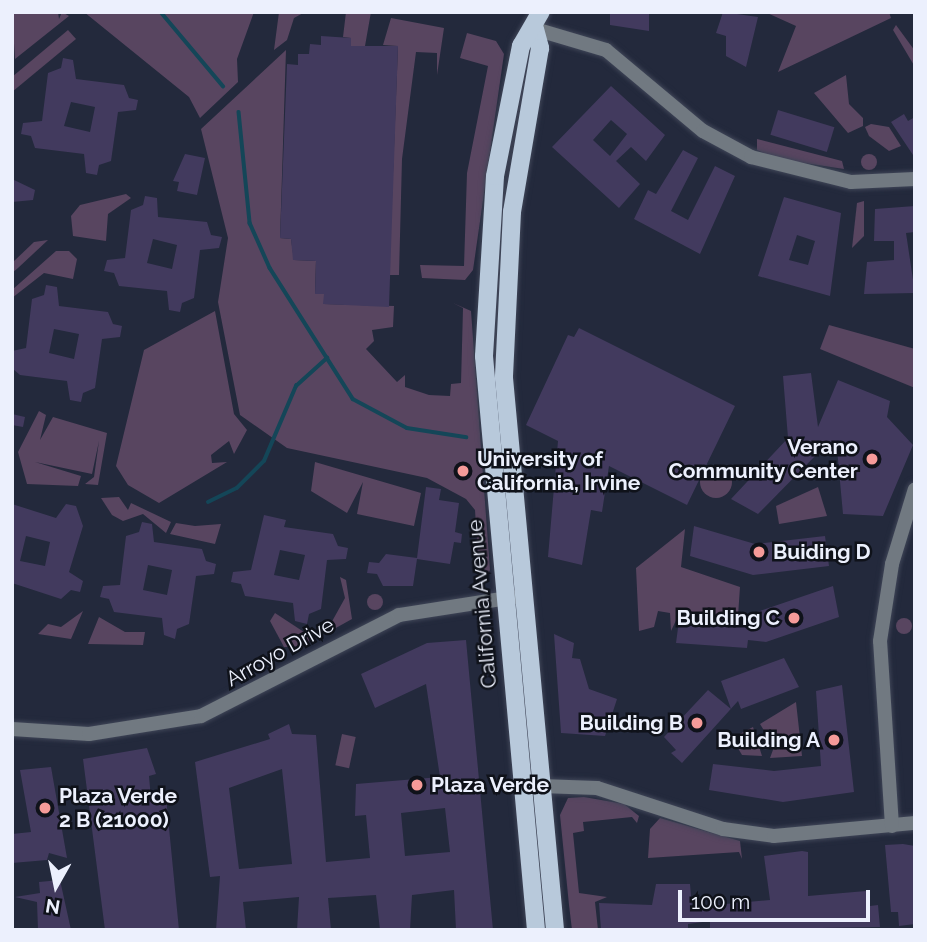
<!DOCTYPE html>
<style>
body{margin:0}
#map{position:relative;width:927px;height:942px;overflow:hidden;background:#23293c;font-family:Raleway,sans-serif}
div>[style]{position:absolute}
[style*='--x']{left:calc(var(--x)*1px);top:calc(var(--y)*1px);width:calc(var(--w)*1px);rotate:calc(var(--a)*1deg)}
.green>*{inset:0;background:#584560;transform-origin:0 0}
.round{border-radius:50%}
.stream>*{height:3.5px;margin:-1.75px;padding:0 1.75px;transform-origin:1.75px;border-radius:1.75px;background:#144658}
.building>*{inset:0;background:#423a5e;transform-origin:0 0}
.roads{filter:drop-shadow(0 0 2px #3f4557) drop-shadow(0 0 2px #3f4557)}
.minor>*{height:14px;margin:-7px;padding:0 7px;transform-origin:7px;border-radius:7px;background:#717981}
.major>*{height:18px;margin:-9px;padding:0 9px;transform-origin:9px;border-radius:9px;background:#b8c9db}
.dots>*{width:19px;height:19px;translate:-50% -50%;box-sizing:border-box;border:4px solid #0f121a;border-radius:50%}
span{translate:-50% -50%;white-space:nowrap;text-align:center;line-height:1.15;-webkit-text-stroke:5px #0f121a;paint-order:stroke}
.poi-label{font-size:21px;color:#ecf0fd;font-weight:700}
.right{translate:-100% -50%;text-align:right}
.left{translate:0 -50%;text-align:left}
.street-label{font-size:21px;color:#ecf0fd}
.frame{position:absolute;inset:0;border:14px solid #ecf0fd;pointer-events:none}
.north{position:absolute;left:21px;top:851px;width:70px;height:70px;-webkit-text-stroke:5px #0f121a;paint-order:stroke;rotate:189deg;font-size:19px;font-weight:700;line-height:28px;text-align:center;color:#ecf0fd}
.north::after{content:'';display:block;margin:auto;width:24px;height:32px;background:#ecf0fd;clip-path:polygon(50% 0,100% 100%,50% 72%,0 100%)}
.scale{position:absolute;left:678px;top:890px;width:192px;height:32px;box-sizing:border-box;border:4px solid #ecf0fd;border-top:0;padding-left:9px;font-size:21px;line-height:24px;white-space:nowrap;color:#ecf0fd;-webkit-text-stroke:5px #0f121a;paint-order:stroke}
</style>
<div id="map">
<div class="green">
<i style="clip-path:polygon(12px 12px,58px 12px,59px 19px,62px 12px,69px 16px,15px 59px)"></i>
<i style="clip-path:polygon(84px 12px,254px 12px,237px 59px,238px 82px,200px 118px,189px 97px)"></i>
<i style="clip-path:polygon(279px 12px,305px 12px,294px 18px,287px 40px,274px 50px)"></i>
<i style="clip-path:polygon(346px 12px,371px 12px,365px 46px,351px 46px,351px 38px,343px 37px)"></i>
<i style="clip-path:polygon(765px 12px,889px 12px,891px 18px,778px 72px,796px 26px)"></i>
<i style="clip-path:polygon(391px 18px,444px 28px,437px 75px,437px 53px,416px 52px,402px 159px,399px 275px,389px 275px,398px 46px,383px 45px)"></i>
<i style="clip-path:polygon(896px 25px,915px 51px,915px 67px,893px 30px)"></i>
<i style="clip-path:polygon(68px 30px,76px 39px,12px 92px,12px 77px)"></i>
<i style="clip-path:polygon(467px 33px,496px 41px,504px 54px,473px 270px,465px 280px,422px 278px,420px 265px,464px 266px,467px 173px,488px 66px,460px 58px)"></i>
<i style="clip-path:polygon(286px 50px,280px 238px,291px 239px,294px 260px,316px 261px,315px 294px,324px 294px,324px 304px,394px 306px,393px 327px,372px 330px,374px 341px,366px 349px,397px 382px,405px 375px,405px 387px,429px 395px,450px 396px,451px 384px,461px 383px,463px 308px,453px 303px,471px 311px,490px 570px,480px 588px,475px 510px,466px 499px,427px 478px,287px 448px,240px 415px,218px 302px,228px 238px,201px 129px)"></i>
<i style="clip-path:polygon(846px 75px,849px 104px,863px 118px,863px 126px,848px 133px,814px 93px)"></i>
<i style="clip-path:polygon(871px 124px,889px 127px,901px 146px,889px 151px,869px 136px,865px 127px)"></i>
<i style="clip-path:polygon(757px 139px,842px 161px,844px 169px,778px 159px,757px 150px)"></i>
<i class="round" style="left:861px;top:154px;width:16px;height:16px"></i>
<i style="clip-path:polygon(126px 194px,131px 198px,108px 214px,106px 241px,73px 236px,71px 216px,80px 205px)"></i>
<i style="clip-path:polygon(864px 201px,864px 236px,852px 248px,857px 203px)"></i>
<i style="clip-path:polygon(48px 240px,18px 268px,12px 273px,12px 263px,34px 242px)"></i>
<i style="clip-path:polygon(56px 251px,69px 251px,77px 259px,73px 279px,44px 273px,12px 298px,12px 290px)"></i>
<i style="clip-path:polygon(215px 311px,234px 414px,247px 430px,234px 454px,229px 441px,211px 455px,212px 463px,227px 462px,159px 503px,128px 485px,116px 466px,144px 350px)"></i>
<i style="clip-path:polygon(829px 325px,915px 349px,915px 388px,820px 349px)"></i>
<i style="clip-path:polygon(39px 411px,46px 415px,40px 440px,53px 417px,107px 433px,98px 485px,85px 484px,94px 477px,99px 441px,92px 474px,35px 462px,81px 476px,78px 486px,27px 484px,18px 452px)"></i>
<i style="clip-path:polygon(315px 462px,421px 493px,414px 526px,357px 514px,363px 482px,347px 513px,311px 491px)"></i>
<i class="round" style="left:700px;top:466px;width:32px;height:32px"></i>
<i style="clip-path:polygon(818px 487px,827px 516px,779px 524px,776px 506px)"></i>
<i style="clip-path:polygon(119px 497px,128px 510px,131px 503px,171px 522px,166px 533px,143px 514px,123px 521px,112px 515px,101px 498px)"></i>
<i style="clip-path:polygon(176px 523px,195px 526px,221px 524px,215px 544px,170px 534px)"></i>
<i style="clip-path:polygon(685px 529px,681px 567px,740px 587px,738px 616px,680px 612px,671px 631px,670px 613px,658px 611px,654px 627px,639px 631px,636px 568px)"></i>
<i style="clip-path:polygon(340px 577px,346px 580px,352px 619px,325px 634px,345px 598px)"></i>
<i class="round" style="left:367px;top:594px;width:16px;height:16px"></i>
<i style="clip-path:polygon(83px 611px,71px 639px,38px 634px,48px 624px,61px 627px)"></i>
<i style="clip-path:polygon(275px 613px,310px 636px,308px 646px,284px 647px,270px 621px)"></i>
<i style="clip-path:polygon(99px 617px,125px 632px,145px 632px,143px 645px,88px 644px)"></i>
<i class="round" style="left:896px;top:618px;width:16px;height:16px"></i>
<i style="clip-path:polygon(796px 702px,802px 756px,770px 758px,774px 747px,760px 724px)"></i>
<i style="clip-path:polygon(753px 727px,762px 756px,742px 755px,732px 738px)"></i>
<i style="left:342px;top:734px;width:14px;height:32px;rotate:12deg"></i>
<i style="clip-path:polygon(584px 797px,624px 804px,639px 816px,637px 823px,632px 817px,583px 822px,584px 831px,573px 833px,579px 893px,607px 897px,595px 902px,598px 930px,572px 930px,569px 905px,560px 815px,568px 798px)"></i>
<i style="clip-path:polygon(660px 818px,740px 841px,742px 859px,739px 852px,648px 858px,650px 829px)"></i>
</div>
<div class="stream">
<i style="--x:161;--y:12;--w:97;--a:50"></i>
<i style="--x:239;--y:112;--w:112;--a:84.3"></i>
<i style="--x:250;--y:223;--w:49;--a:66"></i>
<i style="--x:270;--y:268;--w:155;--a:57.6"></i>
<i style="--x:353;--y:399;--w:61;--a:28.2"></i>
<i style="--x:407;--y:428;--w:60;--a:8.7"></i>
<i style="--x:208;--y:502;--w:32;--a:-26"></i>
<i style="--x:237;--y:488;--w:38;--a:-45"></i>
<i style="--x:264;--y:461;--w:82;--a:-66.9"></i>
<i style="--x:296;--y:386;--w:42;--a:-42.1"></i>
</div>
<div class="building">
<i style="clip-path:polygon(610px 12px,649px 12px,649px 31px,610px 25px)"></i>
<i style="clip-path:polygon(723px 12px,758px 17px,746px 67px,726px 56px,726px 36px,716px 33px)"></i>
<i style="clip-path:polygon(321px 36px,351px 38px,351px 46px,398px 46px,389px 307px,323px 304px,324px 294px,315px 294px,316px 261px,293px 260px,291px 239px,280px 238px,287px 64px,298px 65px,298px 54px,309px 54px,310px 44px,321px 45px)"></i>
<i style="clip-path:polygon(evenodd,63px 58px,73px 60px,76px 79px,124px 85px,129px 98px,138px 100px,136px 110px,118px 112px,111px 161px,99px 165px,97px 175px,86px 173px,84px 154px,35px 148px,31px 136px,21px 134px,23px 123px,42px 121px,48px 73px,61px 68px,63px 58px,71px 102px,95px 107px,90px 132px,64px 126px,71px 102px)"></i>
<i style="clip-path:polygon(evenodd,611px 86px,665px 135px,646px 161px,631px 147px,616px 161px,640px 184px,619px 208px,552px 147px,611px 86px,611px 120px,627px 134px,610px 156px,593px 140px,611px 120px)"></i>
<i style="left:778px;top:110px;width:59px;height:26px;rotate:17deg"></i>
<i style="clip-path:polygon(904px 114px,908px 121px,915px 117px,915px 158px,891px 122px)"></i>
<i style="clip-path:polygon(683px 150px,698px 158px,671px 211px,688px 220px,715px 166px,735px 176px,700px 254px,634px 219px,648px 190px,656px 194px)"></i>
<i style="clip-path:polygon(185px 154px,205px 158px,197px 195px,177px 191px,179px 182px,173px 181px)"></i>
<i style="clip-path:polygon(12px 179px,35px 190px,33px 200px,12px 202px)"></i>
<i style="clip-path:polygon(evenodd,145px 196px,157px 198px,158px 217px,207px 222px,211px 235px,222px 237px,219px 248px,200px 250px,194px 298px,182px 303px,180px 312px,169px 310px,167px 291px,119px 286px,114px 273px,104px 271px,107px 260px,125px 258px,131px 210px,143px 205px,145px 196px,153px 239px,177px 245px,172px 269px,147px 263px,153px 239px)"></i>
<i style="clip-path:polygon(evenodd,784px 197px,841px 213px,830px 296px,758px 276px,784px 197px,797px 235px,815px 241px,808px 265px,789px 260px,797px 235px)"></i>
<i style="clip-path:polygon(915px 206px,915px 232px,906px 233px,915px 293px,864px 294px,867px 262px,894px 260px,894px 241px,874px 241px,875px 209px)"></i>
<i style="clip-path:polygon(evenodd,46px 285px,57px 287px,59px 306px,108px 312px,113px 324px,122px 326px,120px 337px,102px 339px,95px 388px,83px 393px,81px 402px,70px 400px,67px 381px,20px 375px,13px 369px,12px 351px,26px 348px,32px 299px,44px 295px,46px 285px,54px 329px,79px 334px,74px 359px,49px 353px,54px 329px)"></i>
<i style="clip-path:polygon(579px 328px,735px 406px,687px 505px,609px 466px,602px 512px,591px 510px,582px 565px,548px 557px,558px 441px,526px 425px,568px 335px,574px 337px)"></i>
<i style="clip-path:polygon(811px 373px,818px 427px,838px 380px,890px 401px,887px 417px,913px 445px,883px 516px,843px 514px,837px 449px,821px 450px,758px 514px,731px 499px,788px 438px,783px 376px)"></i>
<i style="clip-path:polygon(12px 414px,25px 417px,23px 427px,12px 425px)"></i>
<i style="clip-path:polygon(426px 487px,441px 489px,439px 500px,459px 503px,455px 532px,462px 534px,461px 543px,454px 542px,450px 564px,417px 559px,413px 586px,383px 586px,377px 574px,367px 573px,369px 562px,379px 563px,386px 554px,417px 558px)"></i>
<i style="clip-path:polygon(evenodd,12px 504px,56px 518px,66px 504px,76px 506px,83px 526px,69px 572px,83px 581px,80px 592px,71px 590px,61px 599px,12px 583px,12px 504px,26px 536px,50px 542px,45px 566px,20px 561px,26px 536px)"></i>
<i style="clip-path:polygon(evenodd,264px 515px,286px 520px,284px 527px,333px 534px,338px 546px,348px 548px,346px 559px,327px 560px,321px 609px,309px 614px,307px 624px,295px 621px,293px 603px,245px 596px,241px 584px,231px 582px,233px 572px,251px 570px,264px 515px,280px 550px,305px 555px,299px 580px,274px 575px,280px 550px)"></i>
<i style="clip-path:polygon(evenodd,142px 522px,152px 524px,154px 542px,202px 549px,206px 561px,216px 564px,214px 574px,196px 576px,189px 624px,177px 629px,175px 639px,164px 635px,162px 618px,114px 612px,109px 599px,100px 597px,103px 586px,120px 585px,126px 536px,139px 532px,142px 522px,148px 565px,172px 570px,167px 595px,143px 590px,148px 565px)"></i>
<i style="clip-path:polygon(694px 526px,755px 544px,825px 536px,829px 566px,753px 575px,690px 556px)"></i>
<i style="clip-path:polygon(833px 586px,839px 617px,766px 642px,748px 640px,747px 648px,676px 643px,680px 613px,745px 616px)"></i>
<i style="clip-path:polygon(554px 634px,574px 643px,572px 658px,580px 659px,589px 689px,617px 699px,605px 736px,561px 733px)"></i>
<i style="clip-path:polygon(evenodd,466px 640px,493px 930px,456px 930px,454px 890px,412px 895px,410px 930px,380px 930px,376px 895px,328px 898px,331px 930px,297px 930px,299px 897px,243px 902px,246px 930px,216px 930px,220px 876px,210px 877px,195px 762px,270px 739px,268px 734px,289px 724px,292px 734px,316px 735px,326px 862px,370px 858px,366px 815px,355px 816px,356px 784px,440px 777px,426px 684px,375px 708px,361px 674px,427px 643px,466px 640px,282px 769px,292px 864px,239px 869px,229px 788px,282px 769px,466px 640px,445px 808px,450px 852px,405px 856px,401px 813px,445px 808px)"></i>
<i style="clip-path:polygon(784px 658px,799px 687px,741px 709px,738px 701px,682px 763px,671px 753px,676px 750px,664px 737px,708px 690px,731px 709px,721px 681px)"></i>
<i style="clip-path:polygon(842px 685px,854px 792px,783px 802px,709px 790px,713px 764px,774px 771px,821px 766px,816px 691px)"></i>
<i style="clip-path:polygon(147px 748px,156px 774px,149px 776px,151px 799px,166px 797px,179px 930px,105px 930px,83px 759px)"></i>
<i style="clip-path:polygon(51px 767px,67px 858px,49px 853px,47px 860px,12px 863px,12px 834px,31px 832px,20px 770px)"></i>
<i style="clip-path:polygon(903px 844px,915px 846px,915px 924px,899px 926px,898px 912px,891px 912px,885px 845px)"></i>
<i style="clip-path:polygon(802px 851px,808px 852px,808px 896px,866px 891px,870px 906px,878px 905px,880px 927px,710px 930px,710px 921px,688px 924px,688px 930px,601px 930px,599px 903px,652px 905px,656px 884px,690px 884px,692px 907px,770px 900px,764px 856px)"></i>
<i style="clip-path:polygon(60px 880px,71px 930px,38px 930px,37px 902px,15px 897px,40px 893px,39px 882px)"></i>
</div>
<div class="roads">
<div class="minor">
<i style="--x:535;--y:29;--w:74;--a:16.5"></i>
<i style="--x:606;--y:50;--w:126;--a:39.9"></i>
<i style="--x:703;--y:131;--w:55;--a:28.4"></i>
<i style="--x:751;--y:157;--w:103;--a:14"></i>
<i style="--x:851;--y:182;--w:64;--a:-2.7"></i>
<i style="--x:12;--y:729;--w:77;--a:3.7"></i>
<i style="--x:89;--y:734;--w:113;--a:-9.1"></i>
<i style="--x:201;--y:716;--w:222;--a:-27"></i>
<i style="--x:399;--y:615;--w:116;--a:-8.9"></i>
<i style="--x:541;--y:786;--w:56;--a:2"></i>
<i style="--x:597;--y:788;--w:133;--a:18"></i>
<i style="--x:723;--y:829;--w:51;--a:7.8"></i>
<i style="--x:774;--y:836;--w:142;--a:-5.3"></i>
<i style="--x:892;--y:826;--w:185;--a:-93.7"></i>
<i style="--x:880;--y:641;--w:78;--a:-81.1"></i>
<i style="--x:892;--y:564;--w:78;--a:-73"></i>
</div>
<div class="major">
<i style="--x:535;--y:29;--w:20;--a:75"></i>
<i style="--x:540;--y:48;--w:166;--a:99.7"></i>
<i style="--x:512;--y:212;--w:166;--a:92.8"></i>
<i style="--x:504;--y:378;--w:554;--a:84.72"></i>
<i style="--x:536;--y:930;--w:576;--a:-95.18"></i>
<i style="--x:484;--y:356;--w:180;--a:-86.5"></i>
<i style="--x:495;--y:176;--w:133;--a:-78.7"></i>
<i style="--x:521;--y:46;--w:39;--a:-60"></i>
</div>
</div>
<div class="dots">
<i style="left:872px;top:459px;background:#f59b99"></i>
<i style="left:463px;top:471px;background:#f59b99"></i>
<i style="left:759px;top:552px;background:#f59b99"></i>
<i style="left:794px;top:618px;background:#f59b99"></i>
<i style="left:697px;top:723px;background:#f59b99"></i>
<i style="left:834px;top:740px;background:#f59b99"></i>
<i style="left:417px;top:785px;background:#f59b99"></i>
<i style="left:45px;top:808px;background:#f59b99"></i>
</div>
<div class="poi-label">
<span class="right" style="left:858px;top:459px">Verano<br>Community Center</span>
<span class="left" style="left:477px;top:471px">University of<br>California, Irvine</span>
<span class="left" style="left:773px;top:552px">Buiding D</span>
<span class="right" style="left:780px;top:618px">Building C</span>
<span class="right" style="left:683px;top:723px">Building B</span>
<span class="right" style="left:820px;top:740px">Building A</span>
<span class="left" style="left:431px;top:785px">Plaza Verde</span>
<span class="left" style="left:59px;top:808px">Plaza Verde<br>2 B (21000)</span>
</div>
<div class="street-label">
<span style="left:482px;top:604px;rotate:-95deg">California Avenue</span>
<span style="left:280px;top:652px;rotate:-29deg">Arroyo Drive</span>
</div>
<div class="frame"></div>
<div class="north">N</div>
<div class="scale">100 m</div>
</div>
